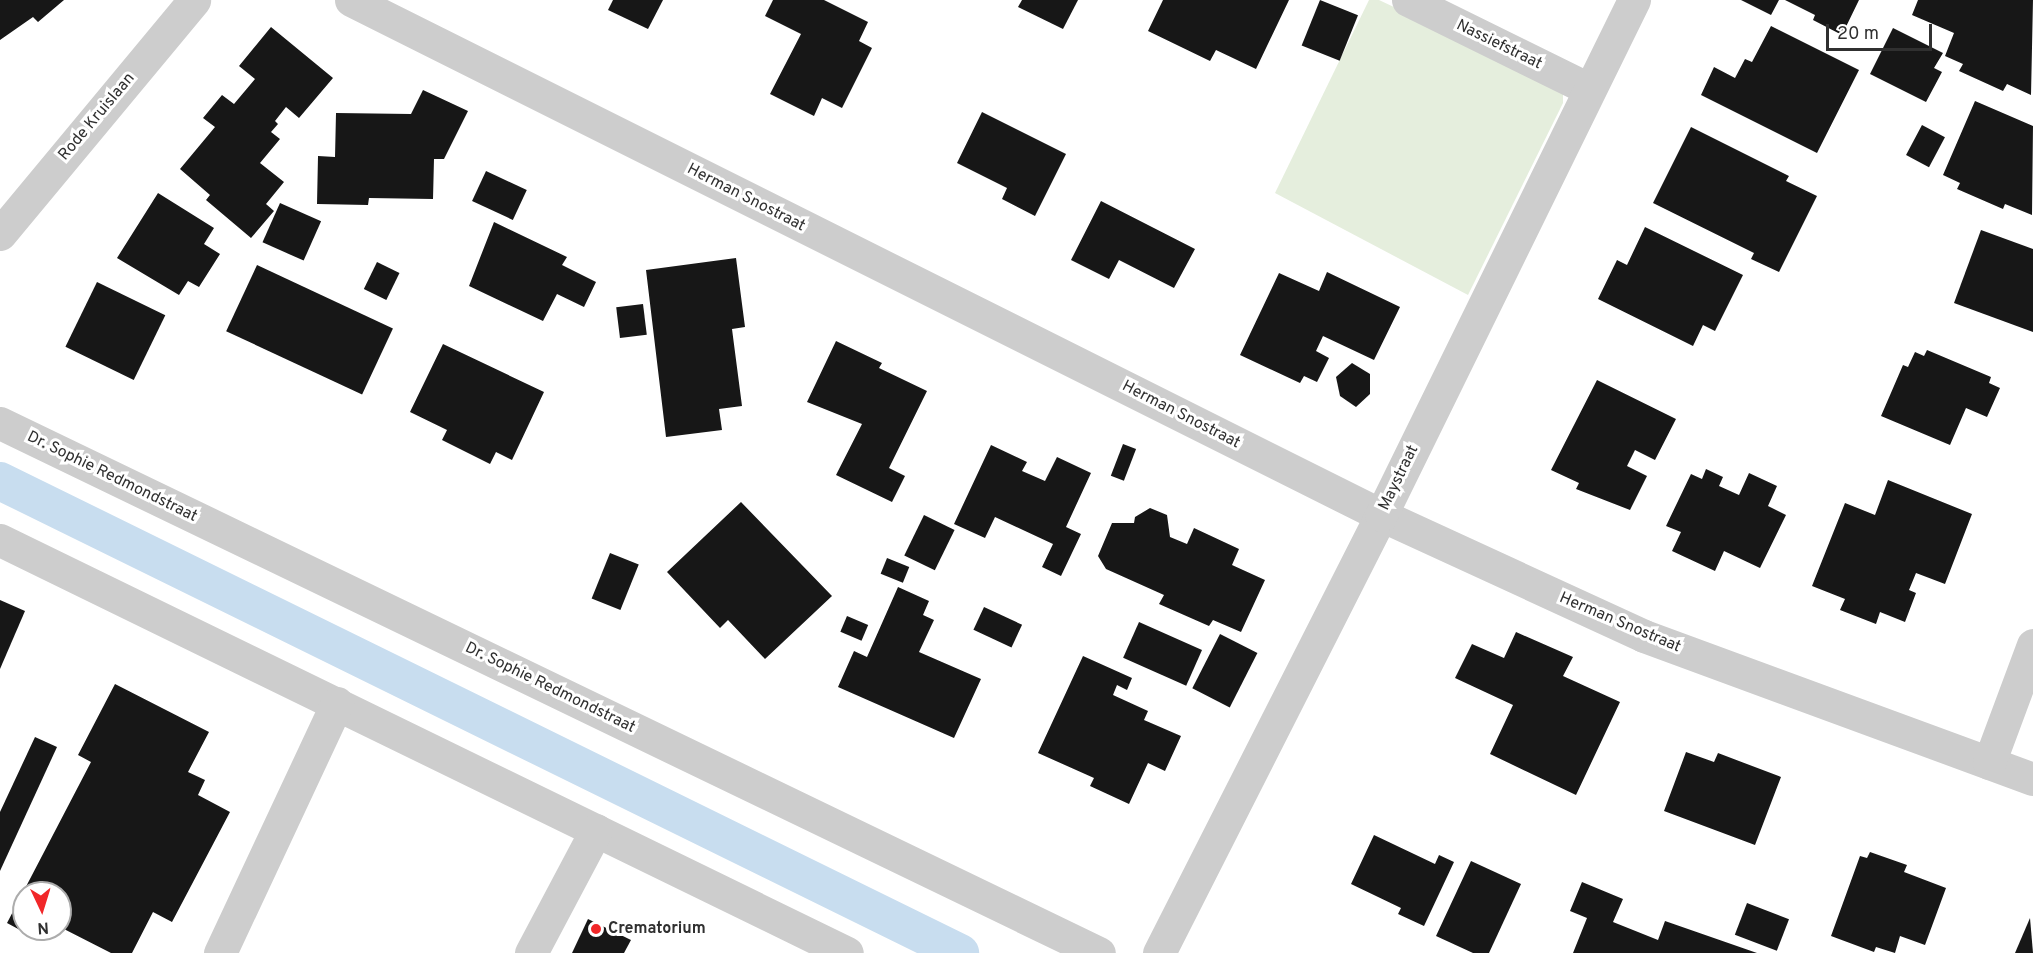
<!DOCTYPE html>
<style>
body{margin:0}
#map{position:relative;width:2033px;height:953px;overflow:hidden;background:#fff;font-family:Overpass,sans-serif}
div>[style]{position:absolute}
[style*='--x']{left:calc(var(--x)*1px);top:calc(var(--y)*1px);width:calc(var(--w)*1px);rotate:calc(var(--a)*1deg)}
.green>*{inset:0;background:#e5eedd}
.canal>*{height:38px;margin:-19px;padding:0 19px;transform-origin:19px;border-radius:19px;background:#c8ddef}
.building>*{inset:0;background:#171717;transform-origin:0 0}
.minor>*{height:33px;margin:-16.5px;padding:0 16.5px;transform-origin:16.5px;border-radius:16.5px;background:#cdcdcd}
.dots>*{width:16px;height:16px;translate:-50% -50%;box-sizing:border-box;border:3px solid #fff;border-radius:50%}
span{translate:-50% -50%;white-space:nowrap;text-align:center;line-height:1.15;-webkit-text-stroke:6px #fff;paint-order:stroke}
.street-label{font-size:16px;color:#303030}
.poi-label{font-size:16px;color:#303030;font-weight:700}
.left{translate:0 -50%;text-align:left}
.north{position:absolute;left:12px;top:881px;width:60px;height:60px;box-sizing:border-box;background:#fff;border:2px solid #acacac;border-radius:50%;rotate:176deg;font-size:16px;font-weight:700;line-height:24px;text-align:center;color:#303030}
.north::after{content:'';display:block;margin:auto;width:21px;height:27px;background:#f12729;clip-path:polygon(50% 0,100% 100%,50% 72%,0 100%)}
.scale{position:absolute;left:1826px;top:24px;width:106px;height:27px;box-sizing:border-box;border:3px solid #303030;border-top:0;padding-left:8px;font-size:18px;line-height:21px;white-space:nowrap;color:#303030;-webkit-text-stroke:4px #fff;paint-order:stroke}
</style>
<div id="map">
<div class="green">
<i style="clip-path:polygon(1369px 0,1379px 0,1555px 83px,1563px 92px,1563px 103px,1468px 295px,1275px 193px)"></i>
</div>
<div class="canal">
<i style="--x:0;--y:481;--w:1070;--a:26.18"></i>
</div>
<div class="building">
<i style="clip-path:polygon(0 0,64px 0,38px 22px,33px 17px,0 40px)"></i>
<i style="clip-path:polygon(613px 0,663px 0,648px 29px,608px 10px)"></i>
<i style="clip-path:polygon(773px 0,824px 0,868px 22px,859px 41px,872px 48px,842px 108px,822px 98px,814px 116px,770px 94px,801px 34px,765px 16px)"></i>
<i style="clip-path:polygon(1022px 0,1078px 0,1063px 29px,1018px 7px)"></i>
<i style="clip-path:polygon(1163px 0,1289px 0,1256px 69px,1216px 50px,1210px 61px,1148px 31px)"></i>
<i style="left:1320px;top:0;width:41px;height:49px;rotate:22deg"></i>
<i style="clip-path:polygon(1741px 0,1779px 0,1771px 15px)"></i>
<i style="clip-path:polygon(1785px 0,1859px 0,1842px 35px,1813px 20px,1815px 15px)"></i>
<i style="clip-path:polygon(1918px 0,2033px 0,2031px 95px,2007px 84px,2003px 91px,1959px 71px,1963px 64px,1945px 56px,1954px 33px,1912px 15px)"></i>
<i style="clip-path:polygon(1771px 26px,1859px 70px,1817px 153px,1701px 95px,1714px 67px,1735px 78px,1745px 59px,1752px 62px)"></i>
<i style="clip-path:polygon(271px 27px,333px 78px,299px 118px,286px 107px,275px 121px,278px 124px,271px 132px,280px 139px,260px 163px,284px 182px,266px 204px,274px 211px,251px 238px,206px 200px,210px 195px,180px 169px,215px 127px,203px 118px,222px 95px,234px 104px,255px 79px,239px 66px)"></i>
<i style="clip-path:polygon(1893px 28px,1943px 53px,1934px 68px,1942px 72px,1926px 102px,1870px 74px)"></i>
<i style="clip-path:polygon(423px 90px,468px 111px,444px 159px,434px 159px,433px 199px,369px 198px,368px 205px,317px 204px,318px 156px,335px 157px,336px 113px,411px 114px)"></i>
<i style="clip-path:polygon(1975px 101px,2033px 126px,2032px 215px,2005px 204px,2003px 209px,1957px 189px,1960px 183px,1943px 175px)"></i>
<i style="clip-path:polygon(982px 112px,1066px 154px,1035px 216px,1002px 199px,1007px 188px,957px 163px)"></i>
<i style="left:1922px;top:125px;width:26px;height:34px;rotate:28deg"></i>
<i style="clip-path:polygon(1691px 127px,1789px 176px,1786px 181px,1817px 196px,1779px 272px,1751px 259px,1754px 253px,1653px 203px)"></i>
<i style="left:486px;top:171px;width:45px;height:33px;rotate:25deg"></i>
<i style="clip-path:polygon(158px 193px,214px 228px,204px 244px,220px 254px,199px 287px,188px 281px,179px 295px,117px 258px)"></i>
<i style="clip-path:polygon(1101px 201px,1195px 249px,1174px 288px,1119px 260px,1109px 279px,1071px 260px)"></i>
<i style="left:280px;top:203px;width:45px;height:43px;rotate:24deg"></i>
<i style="clip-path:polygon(494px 222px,567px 257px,562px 265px,596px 282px,584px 307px,557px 294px,543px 321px,469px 286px)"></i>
<i style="clip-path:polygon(1645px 227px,1743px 275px,1715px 331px,1703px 325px,1693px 346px,1598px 299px,1617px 260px,1627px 265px)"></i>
<i style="clip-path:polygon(1981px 230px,2033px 249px,2033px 332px,1954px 303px)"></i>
<i style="clip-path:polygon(736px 258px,745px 327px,732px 329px,742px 406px,719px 409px,722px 430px,666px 437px,646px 270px)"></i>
<i style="left:377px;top:262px;width:25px;height:30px;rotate:26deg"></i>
<i style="left:257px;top:265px;width:150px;height:73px;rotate:25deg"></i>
<i style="clip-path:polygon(1327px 272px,1400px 307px,1374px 360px,1323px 336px,1316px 351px,1329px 358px,1317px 382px,1304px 376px,1300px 383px,1240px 355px,1279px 273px,1319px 291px)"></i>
<i style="left:97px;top:282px;width:76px;height:72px;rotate:26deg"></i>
<i style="left:643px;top:304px;width:31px;height:27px;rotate:83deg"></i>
<i style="clip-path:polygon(836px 341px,882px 363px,879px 368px,927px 391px,889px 468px,905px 476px,892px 502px,836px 475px,862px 424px,807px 402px)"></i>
<i style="clip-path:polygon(443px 344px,544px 392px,512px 460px,496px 452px,490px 464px,442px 440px,447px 430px,410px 412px)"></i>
<i style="clip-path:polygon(1927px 350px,1991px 377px,1989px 383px,2000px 388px,1987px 417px,1966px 408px,1950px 445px,1881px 416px,1903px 365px,1908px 367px,1915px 352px,1924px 356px)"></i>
<i style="clip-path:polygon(1352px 363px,1370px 374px,1370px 394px,1356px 407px,1340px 396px,1336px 377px)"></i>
<i style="clip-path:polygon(1597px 380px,1676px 419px,1655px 460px,1635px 450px,1627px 466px,1647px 476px,1630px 510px,1576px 489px,1579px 483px,1551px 470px)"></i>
<i style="left:1123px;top:444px;width:14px;height:34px;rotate:21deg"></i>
<i style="clip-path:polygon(991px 445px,1027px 462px,1022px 471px,1045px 481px,1057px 457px,1091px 473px,1066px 527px,1081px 534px,1061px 576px,1042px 567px,1053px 544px,995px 517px,985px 538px,954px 524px)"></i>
<i style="clip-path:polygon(1706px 469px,1723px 477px,1719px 486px,1739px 495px,1749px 473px,1777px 486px,1768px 506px,1786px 515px,1760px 568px,1724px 551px,1715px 571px,1672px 551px,1681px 532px,1666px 526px,1691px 474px,1702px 479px)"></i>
<i style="clip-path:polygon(1888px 480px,1972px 514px,1945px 584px,1916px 573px,1909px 590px,1916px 593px,1905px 622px,1880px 612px,1876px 624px,1840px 610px,1845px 599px,1812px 586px,1845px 503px,1875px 515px)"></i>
<i style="clip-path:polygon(741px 502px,832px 596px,765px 659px,728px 620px,720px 628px,667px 572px)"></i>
<i style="clip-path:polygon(1150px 508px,1167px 515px,1170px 537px,1187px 544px,1194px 528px,1239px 549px,1232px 565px,1265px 580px,1241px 632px,1213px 620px,1209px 626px,1159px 604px,1164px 595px,1106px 569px,1098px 556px,1112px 523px,1134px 523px,1135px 517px)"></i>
<i style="left:924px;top:515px;width:34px;height:45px;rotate:26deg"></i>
<i style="left:610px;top:553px;width:31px;height:49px;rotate:22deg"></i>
<i style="left:887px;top:558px;width:24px;height:17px;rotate:22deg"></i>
<i style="clip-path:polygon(898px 587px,929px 601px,923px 615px,934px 620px,919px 652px,981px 679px,954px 738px,838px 687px,854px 651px,867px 657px)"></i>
<i style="clip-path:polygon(0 600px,25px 611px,0 669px)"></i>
<i style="left:984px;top:607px;width:42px;height:25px;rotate:25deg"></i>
<i style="left:847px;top:616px;width:23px;height:17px;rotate:23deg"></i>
<i style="left:1139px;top:622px;width:69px;height:39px;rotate:24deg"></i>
<i style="clip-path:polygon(1516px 632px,1573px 657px,1563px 676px,1620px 702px,1576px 795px,1490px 754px,1513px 705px,1455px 678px,1472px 644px,1504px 658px)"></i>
<i style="left:1220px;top:634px;width:42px;height:61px;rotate:27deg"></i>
<i style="clip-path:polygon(1083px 656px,1132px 678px,1127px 690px,1117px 685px,1113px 695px,1148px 711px,1144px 720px,1181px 736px,1165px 771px,1148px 763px,1129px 804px,1090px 786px,1094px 778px,1038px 753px)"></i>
<i style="clip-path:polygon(115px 684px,209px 732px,188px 772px,205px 780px,198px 795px,230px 812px,172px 922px,153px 912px,132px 953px,111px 953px,60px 927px,60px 893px,24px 893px,24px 929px,40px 929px,35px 938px,7px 923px,91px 762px,78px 755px)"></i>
<i style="clip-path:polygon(35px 737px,57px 747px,0 871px,0 812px)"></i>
<i style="clip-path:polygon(1686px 752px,1714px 762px,1718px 753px,1781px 777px,1755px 845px,1664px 811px)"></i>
<i style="clip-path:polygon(1374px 835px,1435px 864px,1439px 855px,1454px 862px,1424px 926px,1398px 914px,1401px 908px,1351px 884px)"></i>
<i style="clip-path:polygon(1870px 852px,1907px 865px,1904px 872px,1946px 888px,1925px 945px,1900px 936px,1895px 953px,1876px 947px,1874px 952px,1831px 936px,1860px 856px,1867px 858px)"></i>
<i style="clip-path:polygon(1471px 861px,1521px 884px,1489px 953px,1473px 953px,1436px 936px)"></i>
<i style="clip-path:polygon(1582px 882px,1623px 899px,1613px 922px,1658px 940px,1665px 921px,1757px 953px,1573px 953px,1587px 918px,1570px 911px)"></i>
<i style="left:1747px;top:903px;width:45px;height:34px;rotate:21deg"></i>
<i style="clip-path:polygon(2030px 918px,2033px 953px,2015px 953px)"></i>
<i style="clip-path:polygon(588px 919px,631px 940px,624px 953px,572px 953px)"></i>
</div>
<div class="minor">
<i style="--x:351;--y:0;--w:1152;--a:26.57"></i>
<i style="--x:1381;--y:515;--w:289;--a:24.7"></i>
<i style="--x:1644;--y:636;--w:414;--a:20.2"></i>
<i style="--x:1408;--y:0;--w:202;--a:26.2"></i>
<i style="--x:0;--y:234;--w:304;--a:-50.3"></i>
<i style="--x:0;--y:423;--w:1220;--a:25.75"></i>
<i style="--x:0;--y:540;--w:942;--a:25.99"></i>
<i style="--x:1989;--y:763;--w:126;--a:-69.6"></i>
<i style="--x:220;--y:953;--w:276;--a:-64.9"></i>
<i style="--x:531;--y:953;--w:139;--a:-62.1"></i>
<i style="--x:1159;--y:953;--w:491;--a:-63.1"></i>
<i style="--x:1381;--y:515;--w:574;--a:-63.84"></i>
</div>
<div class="dots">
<i style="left:596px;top:929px;background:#f12729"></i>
</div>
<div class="street-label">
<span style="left:1499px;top:45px;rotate:26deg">Nassiefstraat</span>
<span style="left:97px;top:117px;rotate:-50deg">Rode Kruislaan</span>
<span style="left:746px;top:198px;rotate:27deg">Herman Snostraat</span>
<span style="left:1181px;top:415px;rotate:27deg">Herman Snostraat</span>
<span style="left:112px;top:477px;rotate:26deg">Dr. Sophie Redmondstraat</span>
<span style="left:1399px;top:478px;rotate:-64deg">Maystraat</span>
<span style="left:1620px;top:623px;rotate:23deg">Herman Snostraat</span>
<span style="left:550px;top:688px;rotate:26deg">Dr. Sophie Redmondstraat</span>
</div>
<div class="poi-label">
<span class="left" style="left:608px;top:929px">Crematorium</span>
</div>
<div class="north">N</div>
<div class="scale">20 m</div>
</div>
